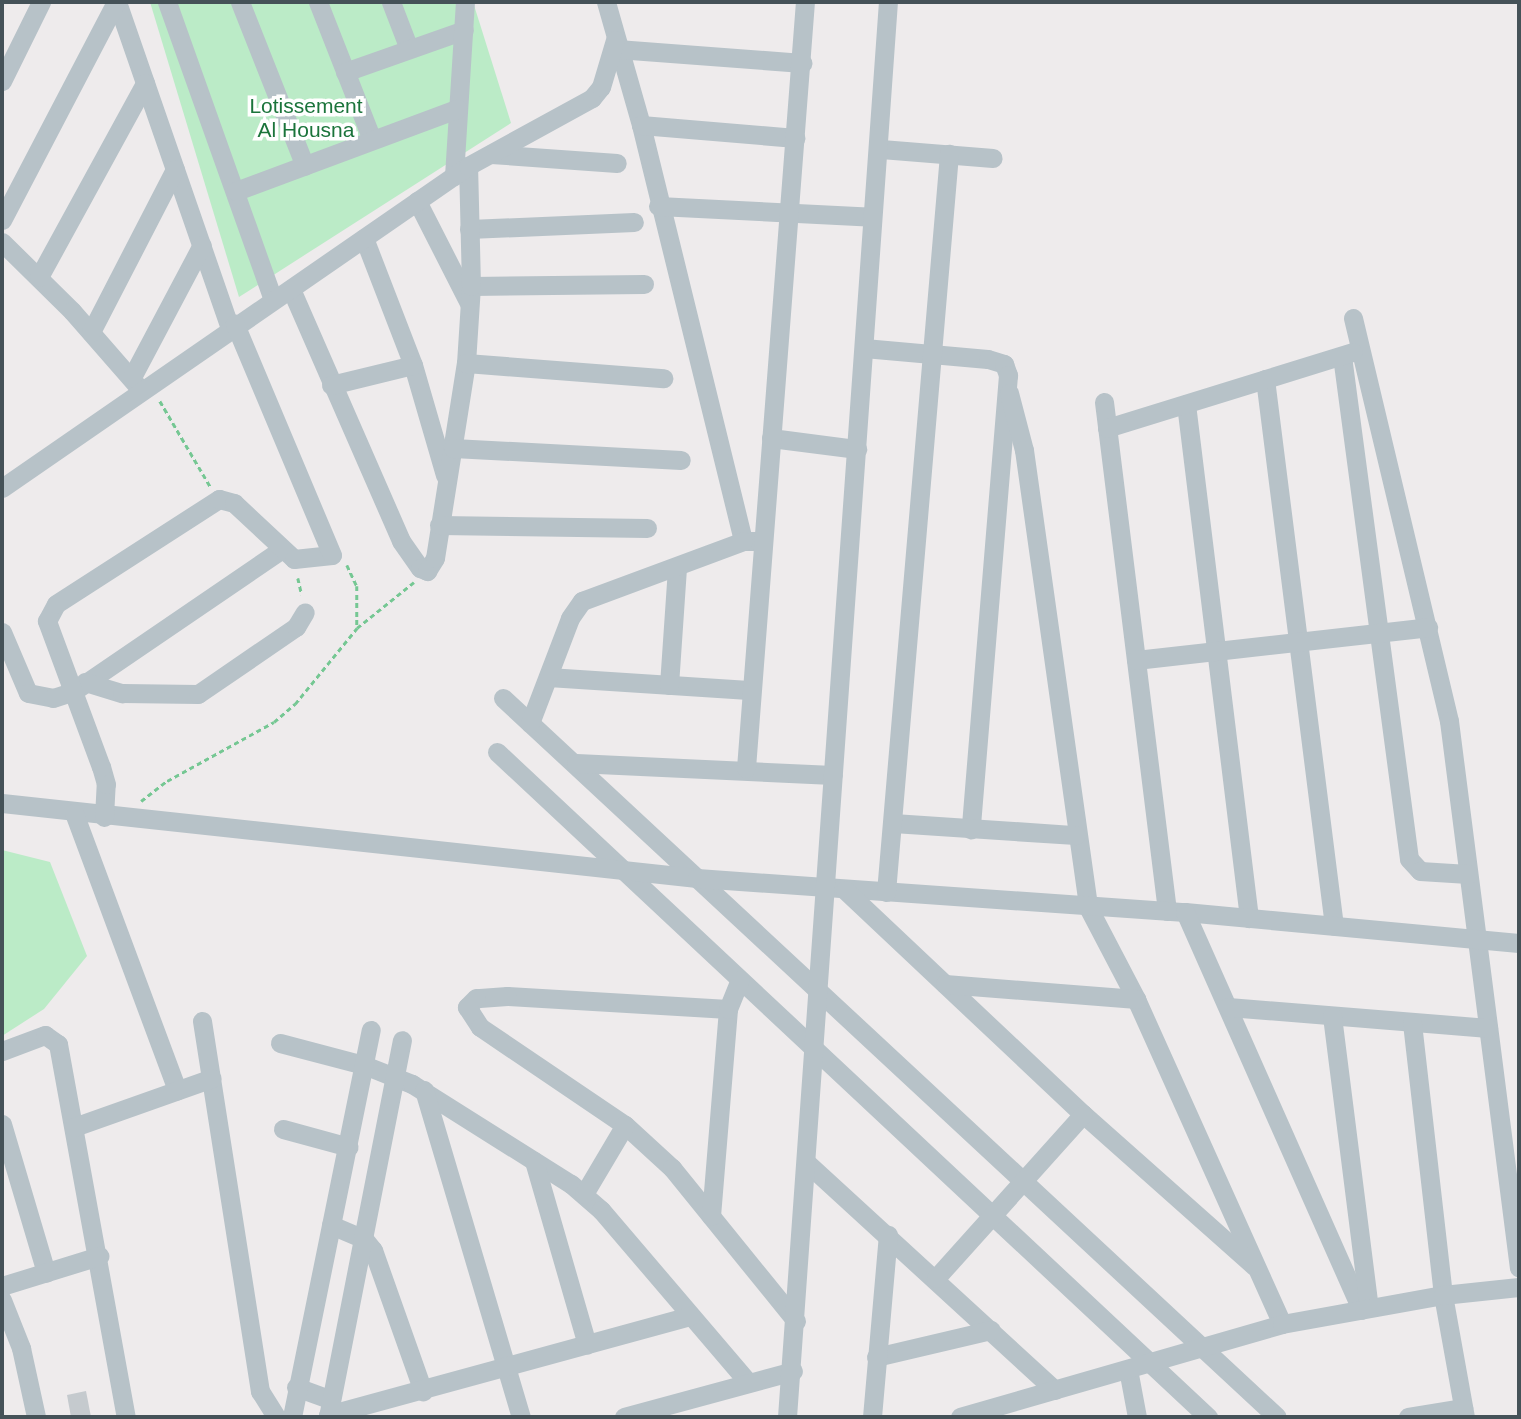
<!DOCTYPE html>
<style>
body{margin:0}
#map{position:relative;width:1521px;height:1419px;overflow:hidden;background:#eeebec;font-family:Arial,sans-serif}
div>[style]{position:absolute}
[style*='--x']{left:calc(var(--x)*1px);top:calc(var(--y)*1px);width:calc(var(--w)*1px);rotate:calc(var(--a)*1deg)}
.green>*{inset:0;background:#bbebc7}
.building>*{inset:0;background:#c5cace}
.path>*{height:2.5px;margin-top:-1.25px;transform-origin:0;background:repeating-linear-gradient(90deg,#75c793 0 5px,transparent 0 8.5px)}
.minor>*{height:19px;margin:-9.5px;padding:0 9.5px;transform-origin:9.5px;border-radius:9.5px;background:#b7c2c8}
span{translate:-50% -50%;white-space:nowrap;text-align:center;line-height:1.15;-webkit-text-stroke:7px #fff;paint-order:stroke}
.park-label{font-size:21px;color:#1b743b}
.frame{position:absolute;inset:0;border:4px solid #455258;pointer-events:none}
</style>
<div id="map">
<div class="green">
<i style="clip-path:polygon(150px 2px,473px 2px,511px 123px,239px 297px)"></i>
<i style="clip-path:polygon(2px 850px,50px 862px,87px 956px,44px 1009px,2px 1036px)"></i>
</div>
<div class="building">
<i style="clip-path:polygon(86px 1391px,91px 1417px,71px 1417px,67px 1395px)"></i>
</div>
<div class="path">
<i style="--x:160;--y:401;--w:99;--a:59.5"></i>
<i style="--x:347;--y:565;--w:23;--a:65"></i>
<i style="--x:357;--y:586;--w:42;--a:90"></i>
<i style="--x:298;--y:578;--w:17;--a:77"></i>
<i style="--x:141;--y:801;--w:33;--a:-38"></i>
<i style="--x:167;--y:781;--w:122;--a:-28.9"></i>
<i style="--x:274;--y:722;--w:28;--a:-41"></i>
<i style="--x:295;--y:704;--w:98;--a:-50.8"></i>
<i style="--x:357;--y:628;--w:73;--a:-38.9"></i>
</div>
<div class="minor">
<i style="--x:117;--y:2;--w:345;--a:70.9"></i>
<i style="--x:167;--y:2;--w:316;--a:70.4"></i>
<i style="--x:240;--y:2;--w:176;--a:68.4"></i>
<i style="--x:318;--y:2;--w:148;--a:68.6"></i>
<i style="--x:391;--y:2;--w:50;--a:69"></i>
<i style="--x:606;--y:2;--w:128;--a:74.1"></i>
<i style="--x:641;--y:125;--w:428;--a:76.2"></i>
<i style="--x:743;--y:541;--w:19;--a:0"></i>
<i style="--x:617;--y:49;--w:186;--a:4.3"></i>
<i style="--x:345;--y:72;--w:126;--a:-19.4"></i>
<i style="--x:2;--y:81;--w:88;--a:-63.7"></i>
<i style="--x:641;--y:125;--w:155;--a:4.8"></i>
<i style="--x:881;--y:149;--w:112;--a:4.6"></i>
<i style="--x:491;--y:154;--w:126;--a:4.1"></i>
<i style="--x:454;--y:176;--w:174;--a:-86.4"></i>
<i style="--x:236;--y:191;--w:236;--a:-20.4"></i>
<i style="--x:417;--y:201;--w:114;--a:63"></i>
<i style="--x:658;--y:206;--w:214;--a:2.9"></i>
<i style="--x:2;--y:220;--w:246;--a:-62.4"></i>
<i style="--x:469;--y:229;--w:165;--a:-2.4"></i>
<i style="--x:364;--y:238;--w:136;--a:68.9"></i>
<i style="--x:413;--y:365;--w:115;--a:73.8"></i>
<i style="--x:2;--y:242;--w:98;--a:44.6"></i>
<i style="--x:72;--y:311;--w:105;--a:48.9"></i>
<i style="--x:39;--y:277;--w:221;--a:-61.3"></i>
<i style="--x:471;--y:286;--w:173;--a:-0.7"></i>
<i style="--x:291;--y:289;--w:275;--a:66.4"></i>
<i style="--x:401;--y:541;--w:33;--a:55"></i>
<i style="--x:420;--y:568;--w:8;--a:23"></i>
<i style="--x:427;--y:571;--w:15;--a:-58"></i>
<i style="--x:435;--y:558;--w:197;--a:-81"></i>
<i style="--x:466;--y:363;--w:77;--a:-86.3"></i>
<i style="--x:471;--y:286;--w:120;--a:-91.4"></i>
<i style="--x:1353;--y:318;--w:414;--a:76.6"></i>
<i style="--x:1449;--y:721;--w:551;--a:82.71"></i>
<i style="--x:91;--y:332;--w:183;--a:-62.7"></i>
<i style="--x:864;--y:348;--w:124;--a:5.1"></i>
<i style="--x:988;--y:359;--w:17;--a:17"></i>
<i style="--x:1004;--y:364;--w:12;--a:70"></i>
<i style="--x:1008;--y:375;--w:456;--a:94.7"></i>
<i style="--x:1342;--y:356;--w:507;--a:82.41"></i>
<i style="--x:1409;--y:859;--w:16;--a:47"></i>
<i style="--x:1420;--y:871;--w:48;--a:3.6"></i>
<i style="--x:466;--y:363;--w:198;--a:4.4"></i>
<i style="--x:132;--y:377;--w:149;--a:-62.1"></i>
<i style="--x:1265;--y:379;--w:551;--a:82.81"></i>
<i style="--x:331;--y:385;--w:84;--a:-13.7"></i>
<i style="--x:1009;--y:393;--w:59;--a:75.3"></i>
<i style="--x:1024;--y:450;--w:461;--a:82"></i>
<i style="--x:1088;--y:907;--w:104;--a:62.4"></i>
<i style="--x:1136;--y:999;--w:356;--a:65.8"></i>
<i style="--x:1104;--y:402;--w:513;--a:82.94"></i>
<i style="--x:1186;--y:404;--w:518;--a:83.01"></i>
<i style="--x:1107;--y:428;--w:257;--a:-17.2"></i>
<i style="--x:771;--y:438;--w:87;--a:7.3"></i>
<i style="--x:453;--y:448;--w:228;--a:3"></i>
<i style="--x:2;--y:488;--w:566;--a:-34.64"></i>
<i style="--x:468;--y:166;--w:141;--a:-28.7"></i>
<i style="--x:592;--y:98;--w:14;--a:-51"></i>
<i style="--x:601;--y:87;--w:49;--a:-73.4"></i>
<i style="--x:439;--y:525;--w:208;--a:0.8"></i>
<i style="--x:2;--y:632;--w:66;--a:66.9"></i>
<i style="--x:28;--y:693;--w:25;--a:11"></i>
<i style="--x:53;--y:698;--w:22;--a:-18"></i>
<i style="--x:74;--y:691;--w:250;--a:-34.3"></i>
<i style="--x:1136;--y:660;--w:294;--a:-6.4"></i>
<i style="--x:548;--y:677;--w:201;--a:3.7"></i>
<i style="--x:85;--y:682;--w:39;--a:17"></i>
<i style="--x:122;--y:693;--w:76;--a:0.8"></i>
<i style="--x:198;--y:694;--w:119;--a:-34.4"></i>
<i style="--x:296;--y:627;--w:17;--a:-59"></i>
<i style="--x:669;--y:685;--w:118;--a:-86.1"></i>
<i style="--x:503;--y:698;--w:1056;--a:42.89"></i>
<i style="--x:530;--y:723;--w:112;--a:-69.1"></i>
<i style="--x:570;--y:618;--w:21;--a:-55"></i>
<i style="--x:582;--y:601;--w:172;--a:-20.4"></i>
<i style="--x:497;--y:752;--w:974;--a:43.09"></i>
<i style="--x:576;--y:763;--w:257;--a:2.7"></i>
<i style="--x:746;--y:768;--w:768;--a:-85.6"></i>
<i style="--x:2;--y:803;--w:699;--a:6.16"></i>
<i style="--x:697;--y:878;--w:489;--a:4"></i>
<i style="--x:1185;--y:912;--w:335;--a:5.3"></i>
<i style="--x:74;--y:813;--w:296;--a:69.6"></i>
<i style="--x:104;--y:817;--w:33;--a:-87"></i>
<i style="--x:106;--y:784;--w:18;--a:-106"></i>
<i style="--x:101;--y:767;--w:156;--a:-110.3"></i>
<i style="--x:47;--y:621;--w:19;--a:-62"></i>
<i style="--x:56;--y:604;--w:194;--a:-32.8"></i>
<i style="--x:219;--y:499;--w:16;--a:15"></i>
<i style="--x:234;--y:503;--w:82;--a:43"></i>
<i style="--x:294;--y:559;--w:38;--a:-6"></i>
<i style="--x:332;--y:555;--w:251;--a:-112.8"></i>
<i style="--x:893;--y:823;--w:183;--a:3.8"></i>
<i style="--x:845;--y:890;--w:327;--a:43.3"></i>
<i style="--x:1083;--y:1114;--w:229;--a:41.6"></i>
<i style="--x:886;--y:892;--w:741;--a:-85.12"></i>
<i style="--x:1185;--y:912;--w:435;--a:66.1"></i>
<i style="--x:945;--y:984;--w:192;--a:4.5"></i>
<i style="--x:1228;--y:1007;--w:261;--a:4.6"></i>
<i style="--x:728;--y:1009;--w:221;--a:-176.6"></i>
<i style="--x:507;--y:996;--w:31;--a:176"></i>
<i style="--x:476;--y:998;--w:13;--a:135"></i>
<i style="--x:467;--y:1007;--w:24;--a:57"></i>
<i style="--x:480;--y:1027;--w:175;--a:34.1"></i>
<i style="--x:625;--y:1125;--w:64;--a:42.5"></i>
<i style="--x:672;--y:1168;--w:197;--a:51"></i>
<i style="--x:1332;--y:1016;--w:294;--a:82.8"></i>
<i style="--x:202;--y:1021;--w:375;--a:81.1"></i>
<i style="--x:260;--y:1391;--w:31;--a:58"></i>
<i style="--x:1412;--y:1023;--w:274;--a:83.5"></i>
<i style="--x:1443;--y:1295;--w:124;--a:79.8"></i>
<i style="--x:280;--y:1043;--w:87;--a:14.7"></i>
<i style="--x:364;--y:1065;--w:52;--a:21.6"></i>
<i style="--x:412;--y:1084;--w:188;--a:32.2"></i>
<i style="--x:571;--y:1184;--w:40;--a:41"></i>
<i style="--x:601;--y:1210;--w:223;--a:49.5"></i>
<i style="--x:2;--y:1051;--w:46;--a:-20.4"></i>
<i style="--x:45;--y:1035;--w:16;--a:35"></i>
<i style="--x:58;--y:1044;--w:379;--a:79.7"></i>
<i style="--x:424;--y:1090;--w:341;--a:73.5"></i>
<i style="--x:2;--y:1124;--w:155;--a:73.5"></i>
<i style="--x:74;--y:1127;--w:146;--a:-19.5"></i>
<i style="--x:283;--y:1129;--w:68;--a:15.3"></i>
<i style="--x:534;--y:1161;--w:191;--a:73.9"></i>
<i style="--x:807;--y:1163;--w:336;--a:42.5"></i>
<i style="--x:584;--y:1194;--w:80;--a:-59.3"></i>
<i style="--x:711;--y:1216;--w:208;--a:-85.3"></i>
<i style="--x:728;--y:1009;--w:31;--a:-68"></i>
<i style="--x:331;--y:1225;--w:36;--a:23"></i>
<i style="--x:364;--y:1239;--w:14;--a:51"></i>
<i style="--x:373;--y:1250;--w:150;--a:70.5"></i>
<i style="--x:936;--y:1278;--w:220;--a:-48.1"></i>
<i style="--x:2;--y:1286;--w:102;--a:-17.2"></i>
<i style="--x:2;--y:1300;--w:52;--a:68.4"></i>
<i style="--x:21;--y:1348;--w:71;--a:77.7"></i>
<i style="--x:876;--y:1357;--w:118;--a:-13.2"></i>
<i style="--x:1128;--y:1369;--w:49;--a:79.4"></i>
<i style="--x:296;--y:1387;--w:37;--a:20"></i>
<i style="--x:328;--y:1415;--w:376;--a:-15.3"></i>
<i style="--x:292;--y:1417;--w:395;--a:-78.5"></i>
<i style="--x:328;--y:1417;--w:384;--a:-78.9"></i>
<i style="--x:624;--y:1417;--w:175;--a:-15.2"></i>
<i style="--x:787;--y:1417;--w:1419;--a:-85.92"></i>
<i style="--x:872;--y:1417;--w:183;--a:-85"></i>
<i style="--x:960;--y:1417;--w:335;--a:-16.1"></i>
<i style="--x:1282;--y:1324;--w:164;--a:-10.2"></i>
<i style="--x:1443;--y:1295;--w:76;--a:-6"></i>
<i style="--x:1408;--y:1417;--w:56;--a:-9.3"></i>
</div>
<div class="park-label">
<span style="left:306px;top:118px">Lotissement<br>Al Housna</span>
</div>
<div class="frame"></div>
</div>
